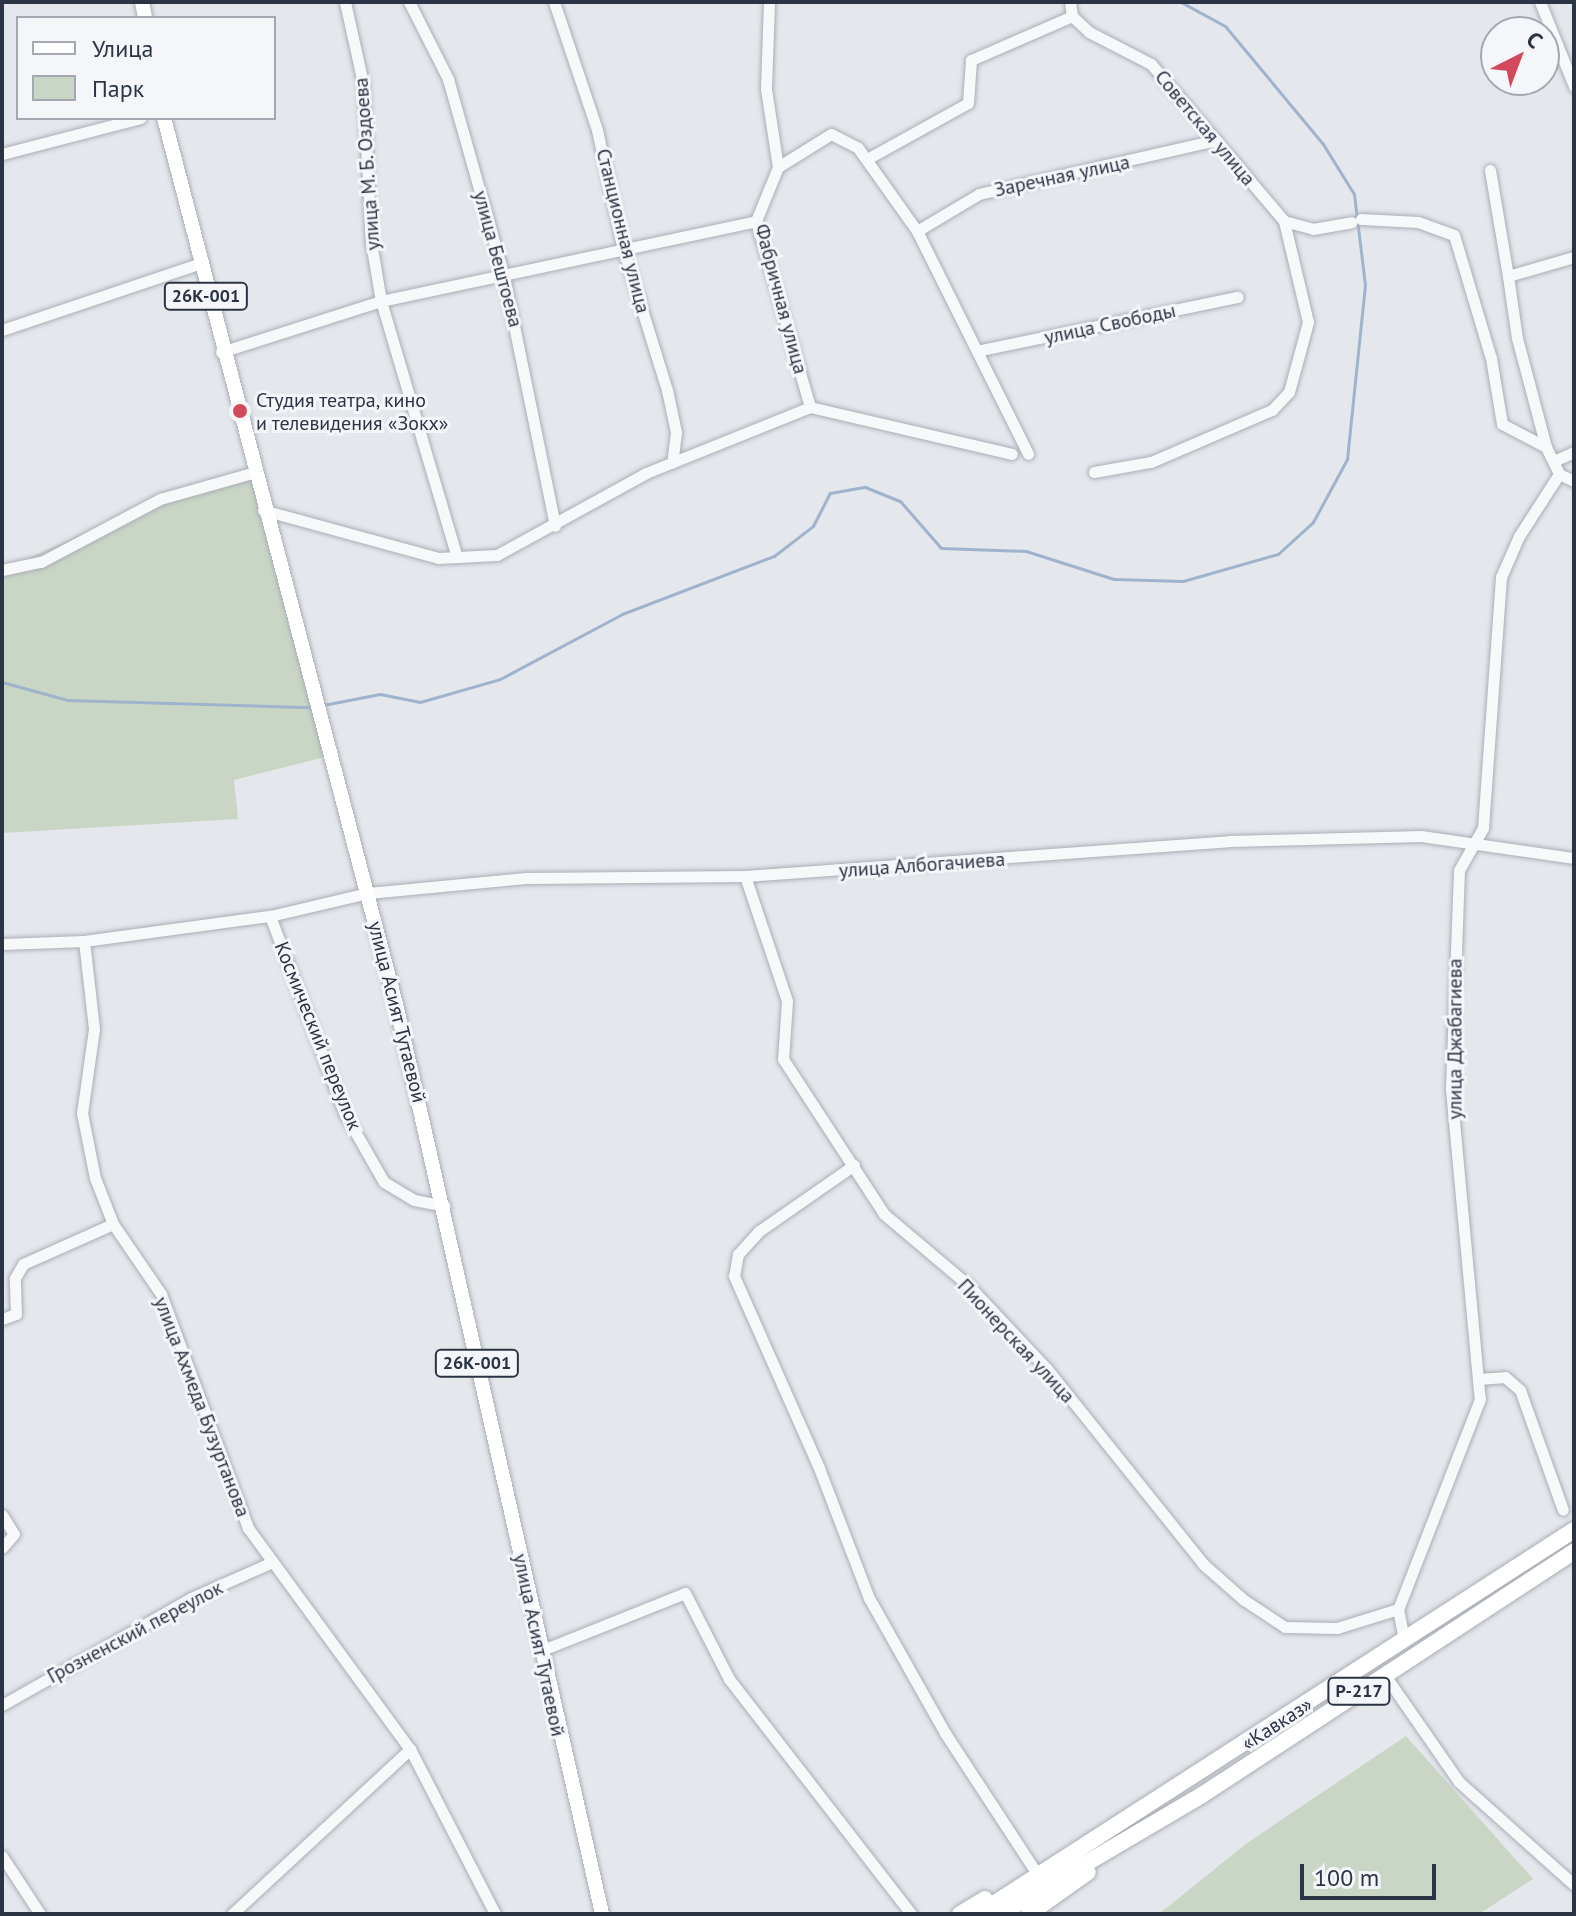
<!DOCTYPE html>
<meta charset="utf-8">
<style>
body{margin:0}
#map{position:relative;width:1576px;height:1916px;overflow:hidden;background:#e4e7ec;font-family:"PT Sans",sans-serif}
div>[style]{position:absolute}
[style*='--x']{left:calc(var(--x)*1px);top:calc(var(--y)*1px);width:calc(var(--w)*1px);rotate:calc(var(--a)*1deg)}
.green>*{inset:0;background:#c9d6c5}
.stream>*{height:3px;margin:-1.5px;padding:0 1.5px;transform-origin:1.5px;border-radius:1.5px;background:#9fb4cc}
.roads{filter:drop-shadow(0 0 2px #a9aeb7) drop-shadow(0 0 2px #a9aeb7)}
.minor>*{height:11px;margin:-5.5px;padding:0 5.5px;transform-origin:5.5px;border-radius:5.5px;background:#f7f8fa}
.major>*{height:14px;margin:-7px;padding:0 7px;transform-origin:7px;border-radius:7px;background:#fff}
.highway>*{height:16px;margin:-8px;padding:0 8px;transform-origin:8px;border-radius:8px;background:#fff}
.dots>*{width:22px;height:22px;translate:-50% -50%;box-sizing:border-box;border:4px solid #f4f6f9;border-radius:50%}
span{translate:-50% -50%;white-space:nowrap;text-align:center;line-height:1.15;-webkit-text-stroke:6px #f4f6f9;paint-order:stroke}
.shield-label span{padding:2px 6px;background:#f4f6f9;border:2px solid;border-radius:6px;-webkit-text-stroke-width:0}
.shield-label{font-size:18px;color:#2b3445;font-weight:700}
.street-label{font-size:20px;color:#2b3445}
.poi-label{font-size:20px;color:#2b3445}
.left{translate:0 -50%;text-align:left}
.frame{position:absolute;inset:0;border:4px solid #2b3445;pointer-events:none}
.legend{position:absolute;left:16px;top:16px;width:260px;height:104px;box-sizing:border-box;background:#f4f6f9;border:2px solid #a4a8b1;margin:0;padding:10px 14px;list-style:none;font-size:24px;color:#2b3445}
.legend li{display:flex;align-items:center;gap:16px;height:40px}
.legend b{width:40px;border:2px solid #a4a8b1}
.north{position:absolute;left:1480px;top:16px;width:80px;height:80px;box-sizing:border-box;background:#f4f6f9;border:2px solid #a4a8b1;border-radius:50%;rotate:42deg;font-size:22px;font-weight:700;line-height:32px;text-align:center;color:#2b3445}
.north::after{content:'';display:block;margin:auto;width:28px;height:36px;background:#d1495b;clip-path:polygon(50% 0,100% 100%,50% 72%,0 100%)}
.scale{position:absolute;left:1300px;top:1864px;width:136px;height:36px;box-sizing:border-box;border:4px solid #2b3445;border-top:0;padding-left:10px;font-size:24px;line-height:28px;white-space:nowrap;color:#2b3445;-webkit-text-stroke:6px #f4f6f9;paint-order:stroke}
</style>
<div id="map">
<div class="green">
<i style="clip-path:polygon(252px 473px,329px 756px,234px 780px,238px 819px,2px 833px,2px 570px,160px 499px)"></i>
<i style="clip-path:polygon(1406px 1736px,1533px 1879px,1479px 1914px,1159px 1914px,1247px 1843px)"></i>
</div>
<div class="stream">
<i style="--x:2;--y:682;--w:68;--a:15.3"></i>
<i style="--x:68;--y:700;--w:243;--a:1.7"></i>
<i style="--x:323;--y:705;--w:58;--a:-10.9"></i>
<i style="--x:380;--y:694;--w:41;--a:11.3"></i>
<i style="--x:420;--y:702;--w:83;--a:-16"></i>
<i style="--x:500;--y:679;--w:138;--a:-28"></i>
<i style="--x:622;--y:614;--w:163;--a:-20.9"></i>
<i style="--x:774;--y:556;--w:49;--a:-37.6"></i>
<i style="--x:813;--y:526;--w:37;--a:-63"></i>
<i style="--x:830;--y:493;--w:36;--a:-10"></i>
<i style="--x:865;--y:487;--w:38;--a:22"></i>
<i style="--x:900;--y:501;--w:62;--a:48.9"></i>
<i style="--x:941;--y:548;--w:85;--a:2"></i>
<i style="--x:1026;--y:551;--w:92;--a:17.7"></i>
<i style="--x:1114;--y:579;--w:69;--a:1.7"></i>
<i style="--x:1183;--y:581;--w:99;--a:-15.9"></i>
<i style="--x:1278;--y:554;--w:47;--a:-42.4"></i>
<i style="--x:1313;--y:522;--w:72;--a:-61.6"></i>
<i style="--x:1347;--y:459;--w:175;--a:-84.1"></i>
<i style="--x:1365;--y:285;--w:92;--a:-96.9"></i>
<i style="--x:1354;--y:194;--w:59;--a:-121.8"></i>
<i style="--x:1323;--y:144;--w:153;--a:-129.7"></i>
<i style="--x:1225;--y:26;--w:50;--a:-151.4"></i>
</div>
<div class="roads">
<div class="minor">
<i style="--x:345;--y:2;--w:83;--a:77.5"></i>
<i style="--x:363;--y:83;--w:159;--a:87.1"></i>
<i style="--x:371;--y:242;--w:60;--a:80.4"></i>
<i style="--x:381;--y:301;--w:267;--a:73.5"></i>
<i style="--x:409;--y:2;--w:86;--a:63.1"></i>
<i style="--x:448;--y:79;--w:206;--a:74.2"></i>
<i style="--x:504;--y:277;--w:254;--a:78.4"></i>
<i style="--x:554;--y:2;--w:135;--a:71.4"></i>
<i style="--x:597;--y:130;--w:121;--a:77.6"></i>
<i style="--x:623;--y:248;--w:149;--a:72.8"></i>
<i style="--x:667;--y:390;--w:43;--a:77.9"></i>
<i style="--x:676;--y:432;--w:31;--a:97"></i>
<i style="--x:769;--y:2;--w:87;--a:92"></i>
<i style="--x:766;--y:89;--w:79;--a:81.3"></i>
<i style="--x:778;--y:167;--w:58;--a:112.2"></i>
<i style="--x:756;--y:221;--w:194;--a:73.8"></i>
<i style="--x:1070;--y:2;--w:14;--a:82"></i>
<i style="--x:1072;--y:16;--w:23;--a:43"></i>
<i style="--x:1089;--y:32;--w:70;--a:27.3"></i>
<i style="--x:1151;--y:64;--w:206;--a:49.7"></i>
<i style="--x:1284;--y:221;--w:30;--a:15"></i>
<i style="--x:1313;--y:229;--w:39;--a:-10"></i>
<i style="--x:1540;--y:2;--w:91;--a:68"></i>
<i style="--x:2;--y:154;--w:143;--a:-14.6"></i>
<i style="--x:867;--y:159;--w:115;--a:-29"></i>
<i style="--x:968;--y:103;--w:43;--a:-86"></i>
<i style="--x:971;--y:60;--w:110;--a:-23.5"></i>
<i style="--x:778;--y:167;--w:62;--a:-31.9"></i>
<i style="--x:831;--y:134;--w:30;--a:27"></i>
<i style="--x:858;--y:148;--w:102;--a:54.6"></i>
<i style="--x:917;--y:231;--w:249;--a:63.5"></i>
<i style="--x:1490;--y:170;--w:108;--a:80.4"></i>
<i style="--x:1361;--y:219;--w:57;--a:3"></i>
<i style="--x:1418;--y:222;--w:38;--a:20"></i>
<i style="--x:1454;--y:235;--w:128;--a:73.3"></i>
<i style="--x:1491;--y:358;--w:67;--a:80.5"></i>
<i style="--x:1502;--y:424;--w:50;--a:27.6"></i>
<i style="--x:1546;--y:447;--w:30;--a:64"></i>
<i style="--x:1559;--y:474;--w:74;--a:122.8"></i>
<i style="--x:1519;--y:536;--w:45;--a:113.7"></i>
<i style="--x:1501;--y:577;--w:252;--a:94.1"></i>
<i style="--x:1483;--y:828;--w:48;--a:119.7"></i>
<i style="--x:1459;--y:870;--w:219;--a:92.1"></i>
<i style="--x:1451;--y:1089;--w:311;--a:84.7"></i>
<i style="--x:1480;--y:1399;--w:225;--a:111.3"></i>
<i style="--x:1398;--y:1609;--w:33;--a:79"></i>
<i style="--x:917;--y:231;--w:72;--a:-30.8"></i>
<i style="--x:979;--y:194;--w:243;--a:-12.8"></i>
<i style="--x:2;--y:330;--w:207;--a:-18.6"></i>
<i style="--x:981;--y:350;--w:262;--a:-11.7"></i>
<i style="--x:221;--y:352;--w:168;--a:-17.7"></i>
<i style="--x:381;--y:301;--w:383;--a:-12"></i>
<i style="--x:1546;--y:447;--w:113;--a:-104.9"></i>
<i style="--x:1517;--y:338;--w:63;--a:-98.3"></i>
<i style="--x:1508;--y:276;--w:69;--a:-16.1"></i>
<i style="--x:1556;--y:460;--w:20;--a:-24"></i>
<i style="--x:1094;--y:472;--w:58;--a:-10"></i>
<i style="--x:1151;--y:462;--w:132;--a:-23.3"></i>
<i style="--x:1272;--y:410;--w:25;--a:-47"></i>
<i style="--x:1289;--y:392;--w:73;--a:-74.8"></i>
<i style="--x:1308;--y:322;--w:104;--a:-103.4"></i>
<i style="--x:1559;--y:474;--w:17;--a:25"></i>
<i style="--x:263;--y:510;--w:181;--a:15.3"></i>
<i style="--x:438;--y:558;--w:59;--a:-2.9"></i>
<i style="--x:497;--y:555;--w:170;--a:-28.8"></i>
<i style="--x:646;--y:473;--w:177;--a:-21.9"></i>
<i style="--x:810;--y:407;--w:207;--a:13.1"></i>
<i style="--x:2;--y:570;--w:40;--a:-12"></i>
<i style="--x:41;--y:562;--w:135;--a:-27.9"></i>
<i style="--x:160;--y:499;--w:96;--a:-15.8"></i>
<i style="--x:745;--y:876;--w:132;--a:71.4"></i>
<i style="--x:787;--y:1001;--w:58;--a:93.9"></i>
<i style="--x:783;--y:1059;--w:185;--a:56.9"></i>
<i style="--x:884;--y:1214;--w:110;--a:40.2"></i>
<i style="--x:968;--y:1285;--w:115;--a:46.8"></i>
<i style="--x:1047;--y:1369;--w:250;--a:51.3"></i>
<i style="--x:1203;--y:1564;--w:55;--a:41.3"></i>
<i style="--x:1244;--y:1600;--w:49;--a:33.4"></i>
<i style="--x:1285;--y:1627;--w:52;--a:1.1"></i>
<i style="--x:1337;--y:1628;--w:64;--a:-17.3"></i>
<i style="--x:270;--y:916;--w:212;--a:69.3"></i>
<i style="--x:345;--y:1114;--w:78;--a:60.2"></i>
<i style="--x:384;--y:1182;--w:35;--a:31"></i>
<i style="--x:414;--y:1200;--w:31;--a:11"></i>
<i style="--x:84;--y:941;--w:89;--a:83.5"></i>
<i style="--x:94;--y:1029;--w:85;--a:98.1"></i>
<i style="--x:82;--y:1113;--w:66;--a:78.7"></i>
<i style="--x:95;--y:1178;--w:49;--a:68.6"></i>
<i style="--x:113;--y:1224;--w:85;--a:55.6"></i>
<i style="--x:161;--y:1294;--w:250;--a:69.6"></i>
<i style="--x:248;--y:1528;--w:274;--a:53.8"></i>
<i style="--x:410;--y:1749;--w:186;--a:62.7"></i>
<i style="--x:2;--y:944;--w:82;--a:-2.1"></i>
<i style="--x:84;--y:941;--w:188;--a:-7.7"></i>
<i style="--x:270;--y:916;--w:101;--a:-13.2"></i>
<i style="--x:368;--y:893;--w:161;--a:-5.4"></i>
<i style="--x:528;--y:878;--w:217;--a:-0.5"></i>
<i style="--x:745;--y:876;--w:485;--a:-4.1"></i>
<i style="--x:1229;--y:841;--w:192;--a:-1.5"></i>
<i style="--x:1421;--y:836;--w:155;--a:8.2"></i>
<i style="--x:854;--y:1165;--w:116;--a:145.2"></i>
<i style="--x:759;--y:1231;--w:31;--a:132"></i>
<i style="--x:738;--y:1254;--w:22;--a:100"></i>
<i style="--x:734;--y:1276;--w:210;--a:66.1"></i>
<i style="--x:819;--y:1468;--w:139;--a:69"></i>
<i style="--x:869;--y:1598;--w:155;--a:60.6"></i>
<i style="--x:945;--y:1733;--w:163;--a:56.8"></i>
<i style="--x:2;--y:1319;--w:15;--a:-20"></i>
<i style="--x:16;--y:1314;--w:36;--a:-92"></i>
<i style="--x:15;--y:1278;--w:16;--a:-60"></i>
<i style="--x:23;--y:1264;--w:98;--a:-24"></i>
<i style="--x:1478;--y:1379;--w:27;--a:-4"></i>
<i style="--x:1505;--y:1377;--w:20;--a:41"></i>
<i style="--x:1520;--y:1390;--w:127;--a:70.3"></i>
<i style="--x:2;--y:1515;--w:22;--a:58"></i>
<i style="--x:14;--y:1534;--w:18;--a:131"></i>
<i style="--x:540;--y:1651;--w:156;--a:-21.8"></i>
<i style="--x:685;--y:1593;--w:97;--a:62.9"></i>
<i style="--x:729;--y:1679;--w:297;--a:52.2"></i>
<i style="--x:1384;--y:1674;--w:131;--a:55.2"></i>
<i style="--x:1459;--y:1782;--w:154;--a:41.8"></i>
<i style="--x:2;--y:1705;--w:217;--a:-29.5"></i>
<i style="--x:191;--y:1598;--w:86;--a:-23.9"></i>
<i style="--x:2;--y:1856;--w:69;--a:56.8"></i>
<i style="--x:232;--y:1914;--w:243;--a:-42.8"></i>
</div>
<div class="major">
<i style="--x:142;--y:2;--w:16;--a:79"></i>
<i style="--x:164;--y:118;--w:916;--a:75.33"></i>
<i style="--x:396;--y:1004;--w:933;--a:77.24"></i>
</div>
<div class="highway">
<i style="--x:960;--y:1914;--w:29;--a:-31"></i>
<i style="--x:978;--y:1914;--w:709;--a:-32.79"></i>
<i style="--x:1000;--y:1914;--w:234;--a:-30.5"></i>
<i style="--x:1202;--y:1795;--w:444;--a:-33.2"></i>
<i style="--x:1029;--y:1914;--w:72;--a:-35.4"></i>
</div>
</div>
<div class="dots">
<i style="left:240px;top:411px;background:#d1495b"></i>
</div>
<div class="shield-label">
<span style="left:206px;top:296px">26К-001</span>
<span style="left:477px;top:1363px">26К-001</span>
<span style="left:1359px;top:1691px">Р-217</span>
</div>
<div class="street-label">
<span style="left:1205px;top:128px;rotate:50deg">Советская улица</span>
<span style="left:367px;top:164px;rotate:-94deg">улица М. Б. Оздоева</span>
<span style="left:1062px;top:176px;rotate:-12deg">Заречная улица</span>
<span style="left:623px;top:231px;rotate:76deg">Станционная улица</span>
<span style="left:498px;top:259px;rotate:75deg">улица Бештоева</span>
<span style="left:781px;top:299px;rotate:75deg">Фабричная улица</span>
<span style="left:1110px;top:324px;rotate:-12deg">улица Свободы</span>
<span style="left:922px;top:865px;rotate:-4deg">улица Албогачиева</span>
<span style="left:397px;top:1012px;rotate:76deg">улица Асият Тутаевой</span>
<span style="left:318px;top:1036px;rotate:68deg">Космический переулок</span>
<span style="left:1455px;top:1039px;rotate:-90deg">улица Джабагиева</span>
<span style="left:1016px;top:1341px;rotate:47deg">Пионерская улица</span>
<span style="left:202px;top:1407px;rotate:69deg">улица Ахмеда Бузуртанова</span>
<span style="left:135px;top:1632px;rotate:-28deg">Грозненский переулок</span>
<span style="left:539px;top:1645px;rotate:78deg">улица Асият Тутаевой</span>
<span style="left:1277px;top:1724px;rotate:-33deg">«Кавказ»</span>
</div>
<div class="poi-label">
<span class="left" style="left:256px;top:412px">Студия театра, кино<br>и телевидения «Зокх»</span>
</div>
<div class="frame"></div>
<ul class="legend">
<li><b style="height:10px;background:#fff"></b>Улица</li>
<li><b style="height:22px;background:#c9d6c5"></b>Парк</li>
</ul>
<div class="north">С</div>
<div class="scale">100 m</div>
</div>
